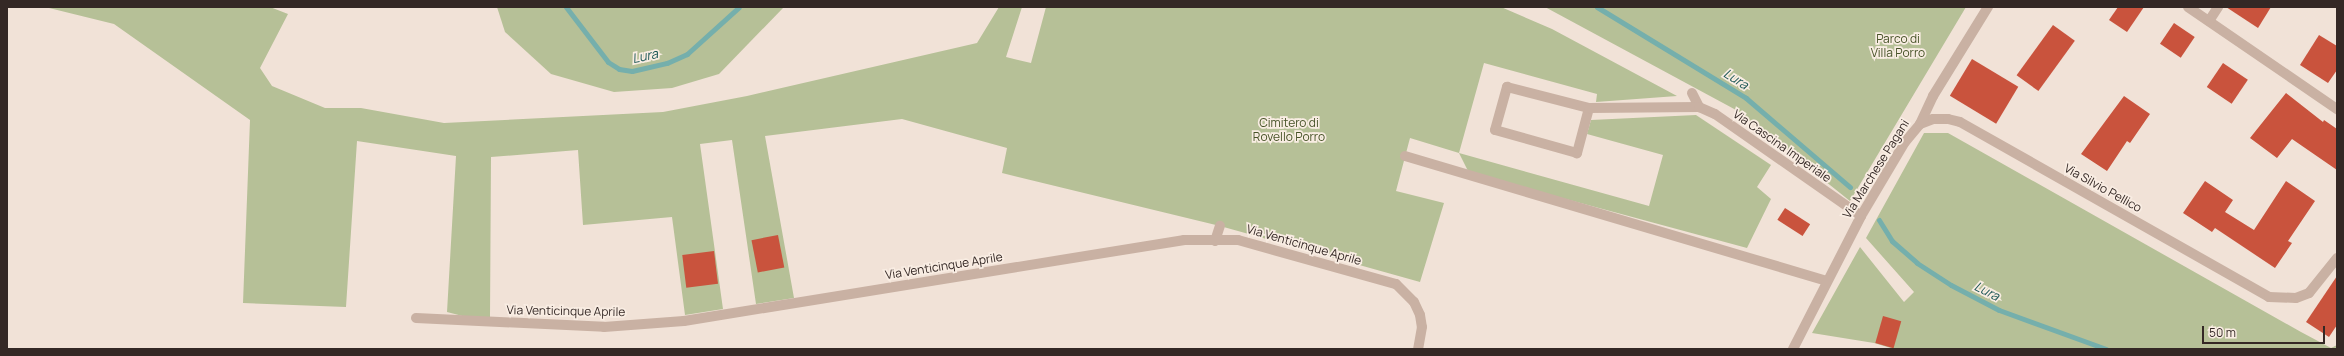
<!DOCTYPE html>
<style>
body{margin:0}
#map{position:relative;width:2344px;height:356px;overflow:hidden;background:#f1e2d7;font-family:Manrope,sans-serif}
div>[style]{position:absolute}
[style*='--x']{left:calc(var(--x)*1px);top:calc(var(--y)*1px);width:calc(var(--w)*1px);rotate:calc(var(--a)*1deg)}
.green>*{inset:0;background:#b6c097}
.stream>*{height:5px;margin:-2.5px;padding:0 2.5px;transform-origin:2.5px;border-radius:2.5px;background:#75afac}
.building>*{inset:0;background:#c9533d;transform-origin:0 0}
.minor>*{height:10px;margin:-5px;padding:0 5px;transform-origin:5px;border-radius:5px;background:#c9b1a3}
span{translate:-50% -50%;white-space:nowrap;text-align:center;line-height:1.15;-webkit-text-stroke:3.5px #f9ede3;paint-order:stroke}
.park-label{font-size:12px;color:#475328}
.street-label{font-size:12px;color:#342825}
.water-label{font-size:13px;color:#1a5655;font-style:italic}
.frame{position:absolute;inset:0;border:8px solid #342825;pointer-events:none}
.scale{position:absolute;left:2202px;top:326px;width:123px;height:18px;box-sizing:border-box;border:2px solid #342825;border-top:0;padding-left:5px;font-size:12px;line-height:14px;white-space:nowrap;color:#342825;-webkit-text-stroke:3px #f9ede3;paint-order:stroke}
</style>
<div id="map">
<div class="green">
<i style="clip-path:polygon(45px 7px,270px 7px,288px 14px,260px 68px,272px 86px,325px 108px,361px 108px,444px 123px,663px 112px,747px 96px,977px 43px,999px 7px,1022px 7px,1006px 57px,1031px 63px,1046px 7px,1501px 7px,1552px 29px,1677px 96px,1596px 102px,1597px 94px,1484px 63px,1459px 153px,1649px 206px,1663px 155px,1587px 134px,1591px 120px,1696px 115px,1771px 165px,1757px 187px,1771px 199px,1747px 248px,1469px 173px,1459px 153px,1410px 138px,1396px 191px,1444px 203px,1420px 282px,1220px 226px,1002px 173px,1007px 148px,902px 119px,765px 136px,794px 298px,756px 304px,732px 140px,700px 144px,723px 309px,685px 315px,672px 217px,583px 225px,578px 150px,491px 157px,490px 319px,474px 319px,447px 312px,456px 156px,357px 141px,346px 307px,243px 303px,250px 120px,114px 24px)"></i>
<i style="clip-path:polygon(497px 7px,784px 7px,719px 74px,672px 88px,614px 92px,551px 74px,505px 32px)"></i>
<i style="clip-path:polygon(1545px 7px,1966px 7px,1850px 201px,1736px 110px)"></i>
<i style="clip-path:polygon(1924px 133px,1948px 133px,2301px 332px,2331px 348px,2337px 345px,2337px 349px,1894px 349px,1874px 343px,1812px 333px,1860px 247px,1904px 302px,1914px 292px,1866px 238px)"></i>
</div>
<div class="stream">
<i style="--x:566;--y:7;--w:69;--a:52.6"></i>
<i style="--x:608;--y:62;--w:13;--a:32"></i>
<i style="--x:619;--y:69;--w:13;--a:9"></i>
<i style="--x:632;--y:71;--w:36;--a:-13"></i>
<i style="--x:667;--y:63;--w:22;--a:-24"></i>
<i style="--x:687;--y:54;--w:70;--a:-42.1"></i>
<i style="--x:1597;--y:7;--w:175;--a:31.4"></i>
<i style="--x:1746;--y:98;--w:137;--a:40.6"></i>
<i style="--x:1879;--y:220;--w:25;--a:58"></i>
<i style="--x:1892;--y:241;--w:33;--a:41"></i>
<i style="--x:1917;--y:263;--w:40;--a:32.9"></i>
<i style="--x:1951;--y:285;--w:54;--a:27.5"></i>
<i style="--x:1999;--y:310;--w:114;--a:20"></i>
</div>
<div class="building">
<i style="clip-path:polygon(2118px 7px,2144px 7px,2127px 32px,2109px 20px)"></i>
<i style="clip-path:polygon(2226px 7px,2271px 7px,2258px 28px)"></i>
<i style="left:2174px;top:23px;width:25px;height:25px;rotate:34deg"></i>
<i style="left:2053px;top:25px;width:27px;height:62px;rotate:36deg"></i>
<i style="clip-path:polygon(2319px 35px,2337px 46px,2337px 70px,2328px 83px,2300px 65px)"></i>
<i style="left:1972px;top:59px;width:54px;height:43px;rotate:31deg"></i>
<i style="left:2223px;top:63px;width:30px;height:29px;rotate:34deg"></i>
<i style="clip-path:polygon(2286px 93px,2323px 122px,2324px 120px,2337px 129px,2337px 170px,2292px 139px,2277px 158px,2250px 138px)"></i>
<i style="clip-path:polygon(2124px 96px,2150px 114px,2130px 143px,2127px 141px,2107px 171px,2081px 154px)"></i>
<i style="clip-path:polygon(2205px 181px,2233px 200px,2225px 212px,2254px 230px,2286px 181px,2315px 201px,2288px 241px,2292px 243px,2275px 268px,2215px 228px,2212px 232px,2183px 213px)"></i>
<i style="left:1785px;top:208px;width:30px;height:14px;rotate:33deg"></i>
<i style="left:778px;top:235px;width:33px;height:27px;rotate:79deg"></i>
<i style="left:714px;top:251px;width:33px;height:32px;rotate:83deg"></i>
<i style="clip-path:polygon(2337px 276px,2337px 325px,2329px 337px,2306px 322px)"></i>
<i style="left:1883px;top:316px;width:19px;height:28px;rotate:16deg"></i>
</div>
<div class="minor">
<i style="--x:2188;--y:7;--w:181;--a:34.4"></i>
<i style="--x:2209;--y:21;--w:17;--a:-57"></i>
<i style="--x:1692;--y:93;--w:16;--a:63"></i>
<i style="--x:1589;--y:108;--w:47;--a:104.9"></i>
<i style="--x:1577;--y:153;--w:85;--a:-164.3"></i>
<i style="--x:1495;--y:130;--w:45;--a:-74.4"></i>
<i style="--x:1507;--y:87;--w:85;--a:14.4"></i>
<i style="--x:1589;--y:108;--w:110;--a:-0.5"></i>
<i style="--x:1699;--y:107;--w:17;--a:24"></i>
<i style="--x:1715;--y:114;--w:178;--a:34.9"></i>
<i style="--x:1920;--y:124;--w:14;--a:-21"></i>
<i style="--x:1933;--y:119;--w:15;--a:0"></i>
<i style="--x:1948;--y:119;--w:12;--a:14"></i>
<i style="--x:1960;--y:122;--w:355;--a:29.5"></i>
<i style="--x:2269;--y:297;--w:27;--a:2"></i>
<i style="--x:2296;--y:298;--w:14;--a:-21"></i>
<i style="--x:2309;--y:293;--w:45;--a:-51.3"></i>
<i style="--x:1405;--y:156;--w:440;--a:16.5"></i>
<i style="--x:1215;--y:241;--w:16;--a:-72"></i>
<i style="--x:416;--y:318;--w:188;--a:2.7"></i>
<i style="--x:604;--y:327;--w:80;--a:-4.3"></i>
<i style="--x:684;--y:321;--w:507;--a:-9.2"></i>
<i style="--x:1184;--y:240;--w:54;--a:0"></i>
<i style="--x:1238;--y:240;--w:164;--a:15.6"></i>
<i style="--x:1396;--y:284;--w:25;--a:45"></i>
<i style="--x:1414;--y:302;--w:14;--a:65"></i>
<i style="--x:1420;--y:315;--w:12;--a:81"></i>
<i style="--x:1422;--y:327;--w:22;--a:100"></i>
<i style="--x:1793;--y:349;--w:149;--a:-62.9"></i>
<i style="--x:1861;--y:216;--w:86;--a:-59.3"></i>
<i style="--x:1905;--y:142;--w:23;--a:-50"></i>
<i style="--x:1920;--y:124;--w:31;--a:-65"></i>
<i style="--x:1933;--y:96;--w:105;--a:-58.3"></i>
</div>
<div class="park-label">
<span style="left:1898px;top:46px">Parco di<br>Villa Porro</span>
<span style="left:1289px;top:130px">Cimitero di<br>Rovello Porro</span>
</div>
<div class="street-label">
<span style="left:1782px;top:146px;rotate:35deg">Via Cascina Imperiale</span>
<span style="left:1876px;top:169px;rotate:-58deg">Via Marchese Pagani</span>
<span style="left:2103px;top:188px;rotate:29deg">Via Silvio Pellico</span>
<span style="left:1304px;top:245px;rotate:16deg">Via Venticinque Aprile</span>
<span style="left:944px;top:266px;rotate:-9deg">Via Venticinque Aprile</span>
<span style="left:566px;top:311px;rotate:1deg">Via Venticinque Aprile</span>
</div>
<div class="water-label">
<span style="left:645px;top:56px;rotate:-12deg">Lura</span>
<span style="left:1736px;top:79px;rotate:32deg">Lura</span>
<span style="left:1987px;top:291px;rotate:27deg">Lura</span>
</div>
<div class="frame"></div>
<div class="scale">50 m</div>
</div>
